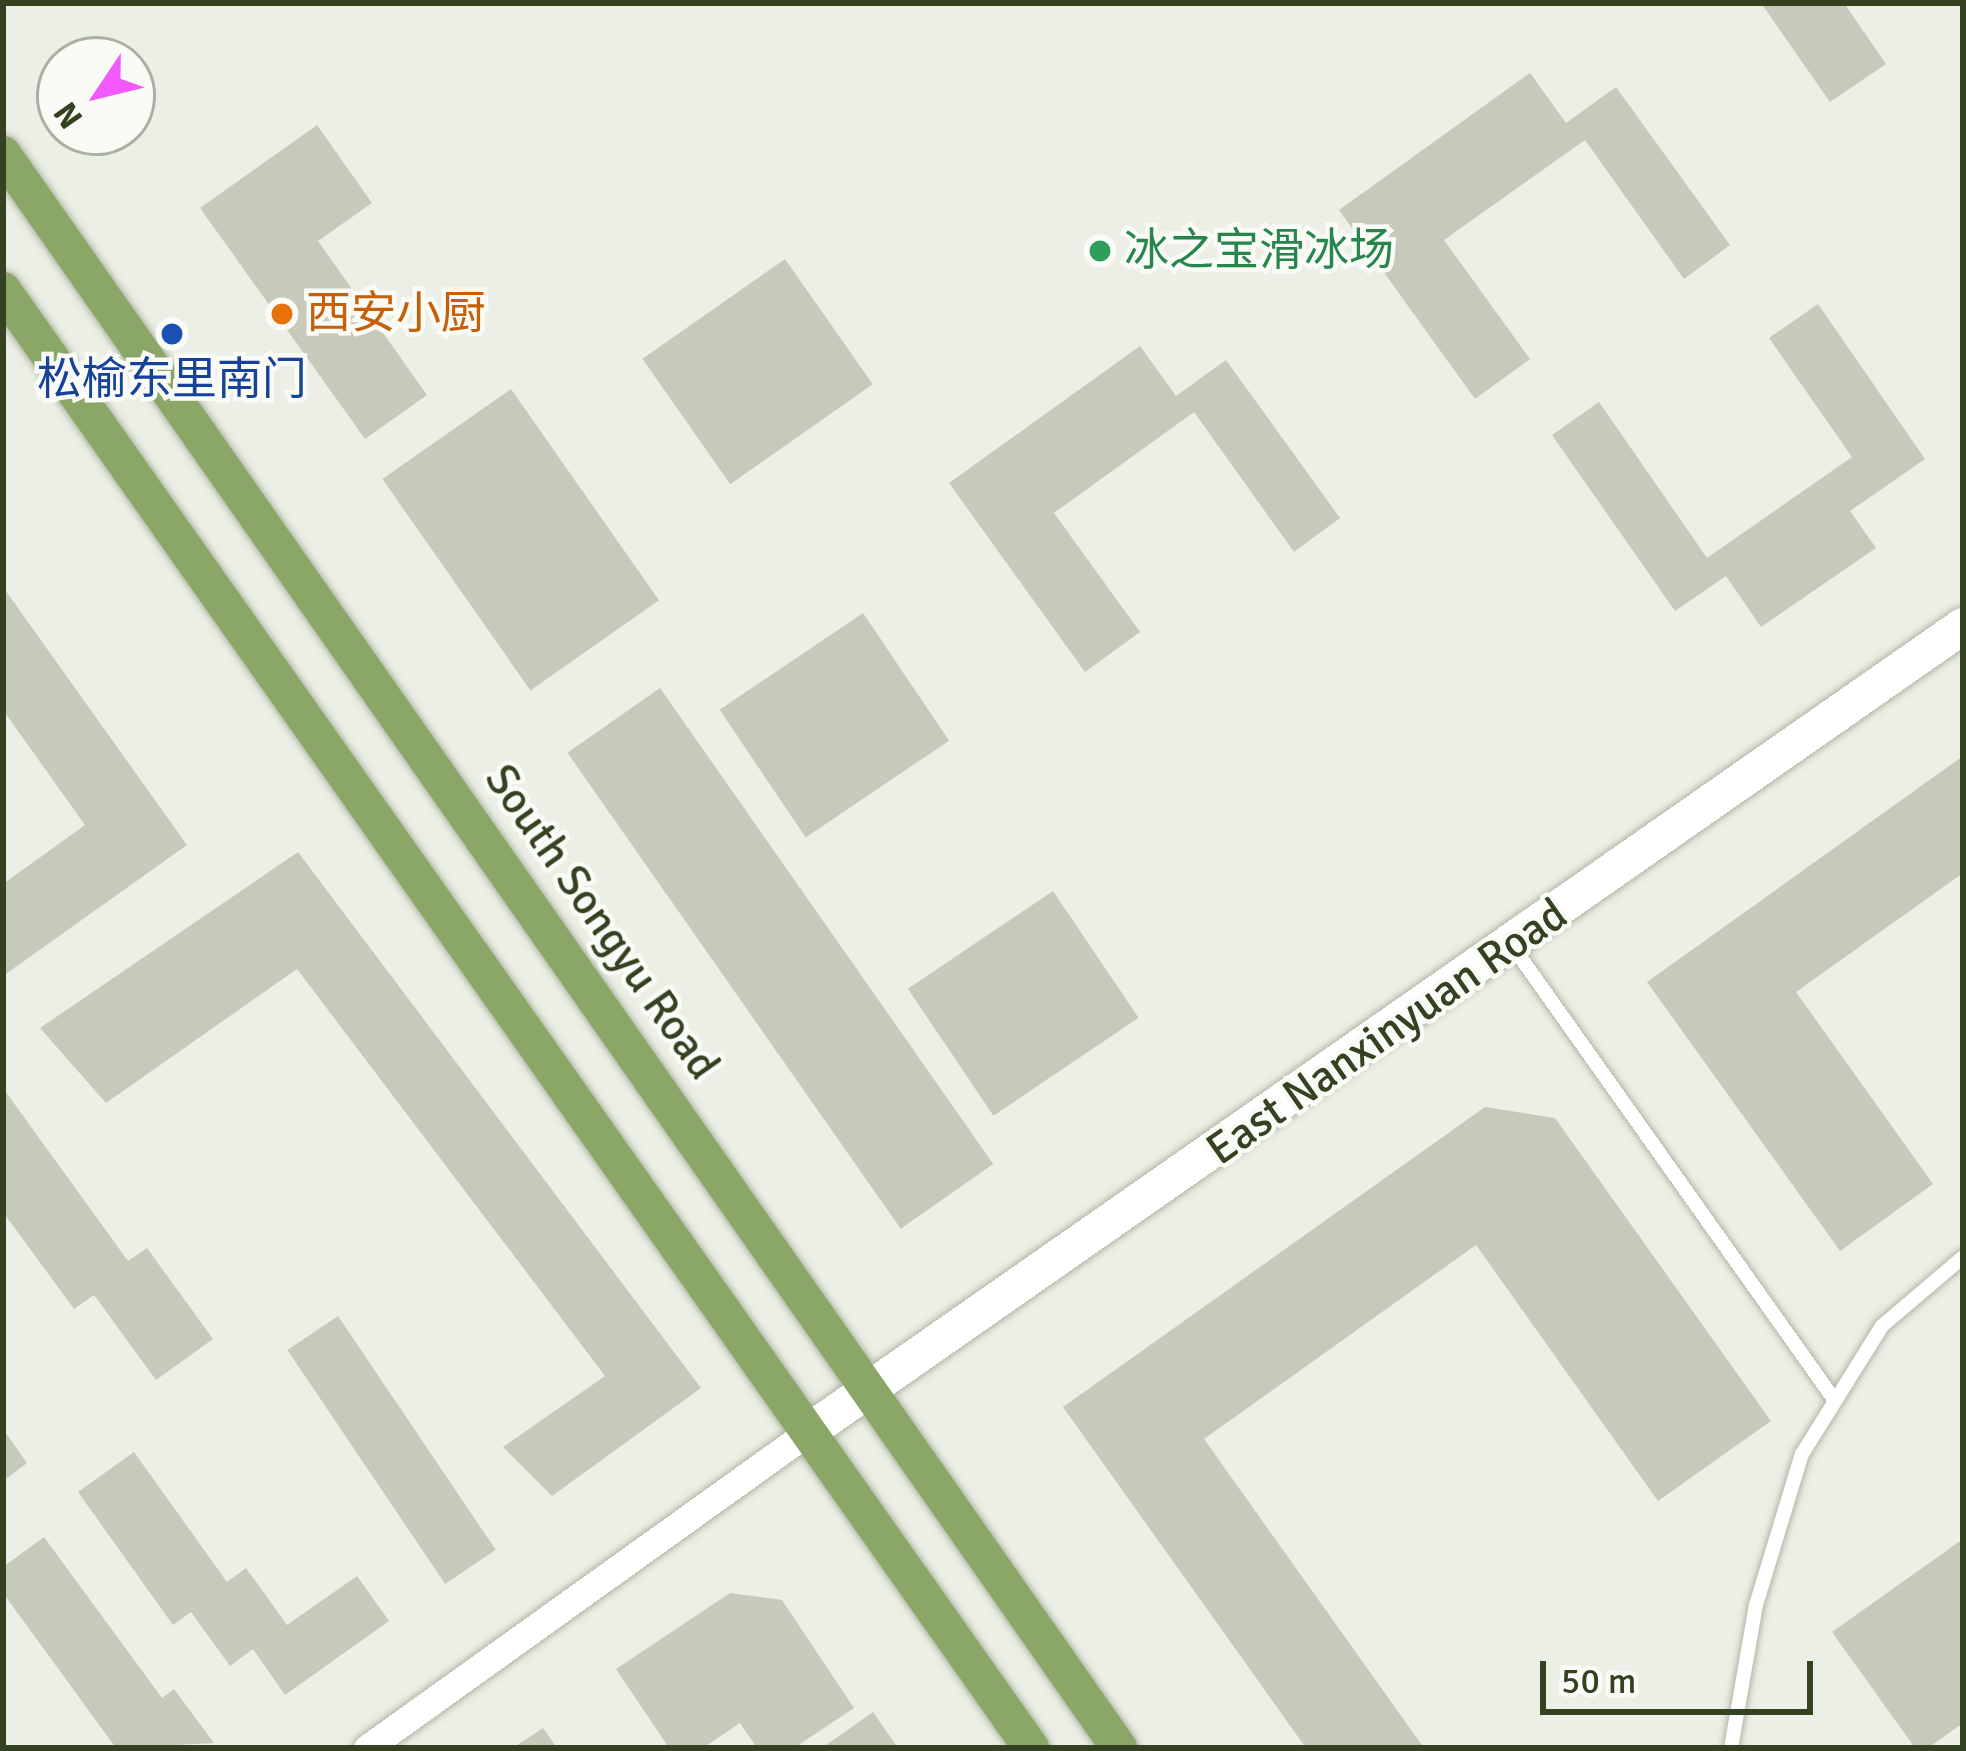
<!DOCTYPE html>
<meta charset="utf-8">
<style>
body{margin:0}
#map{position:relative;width:1966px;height:1751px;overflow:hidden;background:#ecefe5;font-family:Signika,"Noto Sans SC",sans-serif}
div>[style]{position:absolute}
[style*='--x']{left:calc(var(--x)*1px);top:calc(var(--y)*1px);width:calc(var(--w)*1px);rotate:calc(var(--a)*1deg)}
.building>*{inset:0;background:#c5caba;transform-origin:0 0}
.roads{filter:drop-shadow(0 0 3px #b1b8a7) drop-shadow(0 0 3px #b1b8a7)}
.service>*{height:14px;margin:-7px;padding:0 7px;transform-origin:7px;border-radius:7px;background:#fff}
.minor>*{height:27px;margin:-13.5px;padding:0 13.5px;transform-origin:13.5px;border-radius:13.5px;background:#fff}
.tertiary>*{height:36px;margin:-18px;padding:0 18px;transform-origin:18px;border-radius:18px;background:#fff}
.primary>*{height:36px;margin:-18px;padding:0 18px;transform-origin:18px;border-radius:18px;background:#8aa767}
.dots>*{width:33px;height:33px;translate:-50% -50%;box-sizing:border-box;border:6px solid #fafbf6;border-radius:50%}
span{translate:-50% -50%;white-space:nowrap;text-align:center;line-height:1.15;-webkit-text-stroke:9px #fafbf6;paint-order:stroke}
.leisure-label{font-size:45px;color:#27864d}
.left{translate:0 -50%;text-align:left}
.food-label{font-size:45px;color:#c56008}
.transit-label{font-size:45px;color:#164399}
.street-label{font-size:45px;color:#344222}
.frame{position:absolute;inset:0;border:6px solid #344222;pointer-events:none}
.north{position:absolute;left:36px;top:36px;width:120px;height:120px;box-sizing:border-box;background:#fafbf6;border:3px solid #abb1a1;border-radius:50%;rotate:235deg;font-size:33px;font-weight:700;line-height:48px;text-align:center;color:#344222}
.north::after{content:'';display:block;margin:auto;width:42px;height:54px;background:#f258fa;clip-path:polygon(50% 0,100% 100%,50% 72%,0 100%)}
.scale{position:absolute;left:1540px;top:1661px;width:273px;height:54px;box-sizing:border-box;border:6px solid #344222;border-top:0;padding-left:15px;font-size:36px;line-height:42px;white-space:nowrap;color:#344222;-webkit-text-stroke:9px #fafbf6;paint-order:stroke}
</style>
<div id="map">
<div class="building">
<i style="clip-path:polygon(1761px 3px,1844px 3px,1886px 64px,1830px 102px)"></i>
<i style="clip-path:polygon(1530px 73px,1566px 123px,1616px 87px,1730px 245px,1684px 279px,1585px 140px,1444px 240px,1530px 359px,1475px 399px,1339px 210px)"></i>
<i style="clip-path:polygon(317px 125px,372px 203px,318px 241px,427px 395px,365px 439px,200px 208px)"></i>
<i style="left:785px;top:259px;width:153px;height:174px;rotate:55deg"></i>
<i style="clip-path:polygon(1818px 304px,1925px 459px,1850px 511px,1876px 548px,1761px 627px,1726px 576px,1675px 611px,1552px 435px,1599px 402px,1707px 558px,1852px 457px,1769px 338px)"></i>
<i style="clip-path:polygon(1140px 346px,1176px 396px,1226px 360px,1340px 518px,1294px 552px,1194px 412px,1054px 513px,1140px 632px,1085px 672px,949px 483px)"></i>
<i style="left:511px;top:389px;width:258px;height:157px;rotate:55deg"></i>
<i style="clip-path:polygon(3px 587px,187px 845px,3px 976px,3px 884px,85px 825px,3px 710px)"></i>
<i style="left:863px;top:613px;width:154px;height:173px;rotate:56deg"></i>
<i style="left:660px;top:688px;width:581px;height:113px;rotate:55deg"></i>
<i style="clip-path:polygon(1963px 756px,1963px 873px,1796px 992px,1933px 1184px,1840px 1251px,1647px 982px)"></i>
<i style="clip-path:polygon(298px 852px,701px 1388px,552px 1496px,503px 1447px,605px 1376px,297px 969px,106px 1103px,40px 1028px)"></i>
<i style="left:1053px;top:891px;width:153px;height:175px;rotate:56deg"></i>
<i style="clip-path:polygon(3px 1088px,128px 1261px,147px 1248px,213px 1339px,156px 1380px,94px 1295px,74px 1309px,3px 1212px)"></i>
<i style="clip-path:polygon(1485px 1107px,1555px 1118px,1771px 1421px,1658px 1501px,1476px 1245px,1204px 1439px,1424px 1748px,1306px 1748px,1063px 1407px)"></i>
<i style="left:338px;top:1316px;width:282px;height:61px;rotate:56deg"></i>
<i style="clip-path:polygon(3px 1429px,27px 1463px,3px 1481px)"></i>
<i style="clip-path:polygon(134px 1452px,227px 1582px,246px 1568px,287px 1625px,357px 1576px,389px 1621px,285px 1695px,253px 1649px,230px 1666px,191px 1612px,173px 1625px,78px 1492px)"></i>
<i style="clip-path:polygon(44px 1537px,162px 1698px,174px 1689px,214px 1743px,116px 1748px,3px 1593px,3px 1567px)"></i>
<i style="clip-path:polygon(1963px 1539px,1963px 1723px,1928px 1748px,1915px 1748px,1832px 1632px)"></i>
<i style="clip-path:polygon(730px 1593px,782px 1600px,854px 1708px,794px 1748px,757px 1748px,740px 1723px,703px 1748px,669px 1748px,616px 1669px)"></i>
<i style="clip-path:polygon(873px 1712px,898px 1748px,822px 1748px)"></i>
<i style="clip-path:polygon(543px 1728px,557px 1748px,513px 1748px)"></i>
</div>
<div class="roads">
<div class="service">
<i style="--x:1511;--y:944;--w:557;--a:54.65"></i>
<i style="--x:1731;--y:1748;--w:145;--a:-80.1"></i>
<i style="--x:1756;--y:1605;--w:158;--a:-73.1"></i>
<i style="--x:1802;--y:1454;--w:151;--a:-58"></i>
<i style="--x:1882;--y:1326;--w:106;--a:-40.4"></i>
</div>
<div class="minor">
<i style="--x:367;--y:1748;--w:543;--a:-35.62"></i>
</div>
<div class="tertiary">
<i style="--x:808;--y:1432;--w:1408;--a:-34.91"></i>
</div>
<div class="primary">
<i style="--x:3;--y:154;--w:1946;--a:55"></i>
<i style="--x:3;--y:290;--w:1784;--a:54.81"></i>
</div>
</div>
<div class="dots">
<i style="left:1100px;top:251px;background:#2e9e5b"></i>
<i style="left:282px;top:314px;background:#e8710a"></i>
<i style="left:172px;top:334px;background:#1a4fb4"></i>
</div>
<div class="leisure-label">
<span class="left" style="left:1124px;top:251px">冰之宝滑冰场</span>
</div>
<div class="food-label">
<span class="left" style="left:306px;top:314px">西安小厨</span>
</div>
<div class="transit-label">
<span style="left:172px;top:380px">松榆东里南门</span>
</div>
<div class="street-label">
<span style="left:602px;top:922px;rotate:55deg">South Songyu Road</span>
<span style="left:1387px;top:1032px;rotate:-35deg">East Nanxinyuan Road</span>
</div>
<div class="frame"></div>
<div class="north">N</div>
<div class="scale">50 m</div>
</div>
